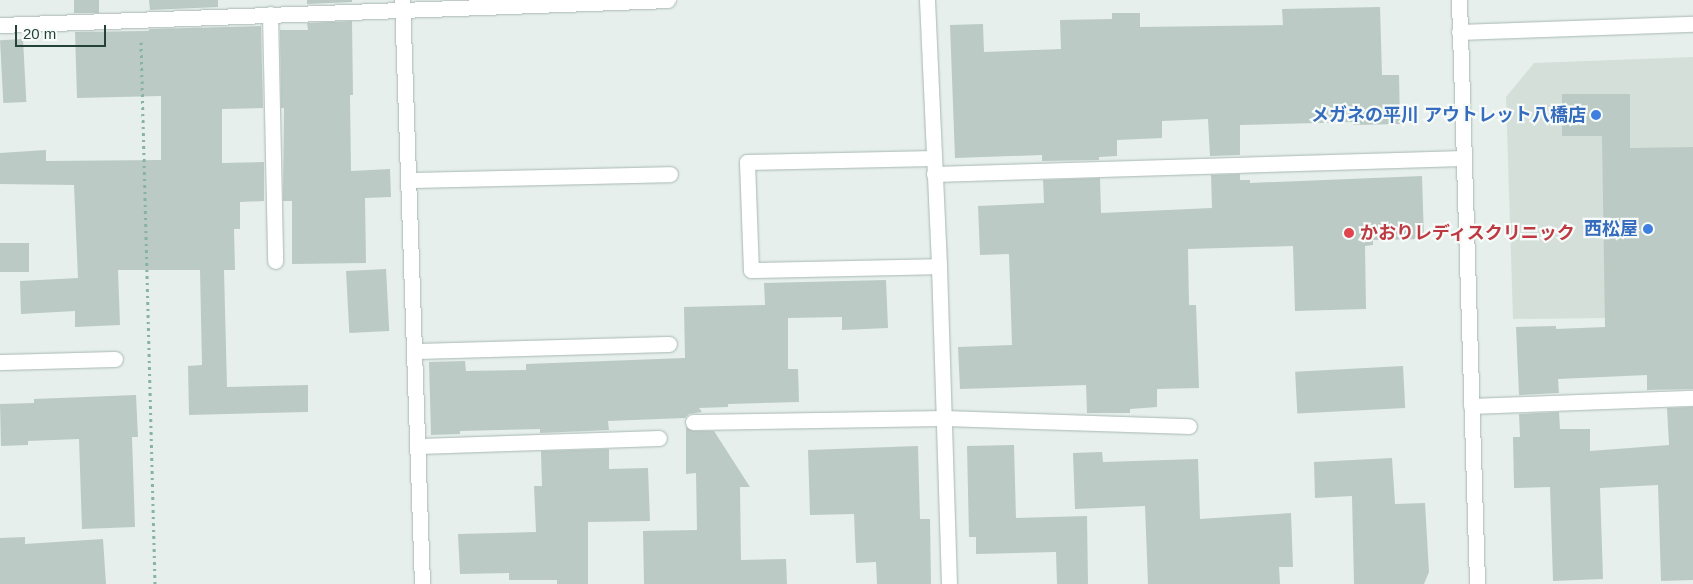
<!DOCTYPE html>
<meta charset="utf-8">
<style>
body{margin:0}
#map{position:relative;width:1693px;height:584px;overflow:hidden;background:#e6efeb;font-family:Arial,"Noto Sans JP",sans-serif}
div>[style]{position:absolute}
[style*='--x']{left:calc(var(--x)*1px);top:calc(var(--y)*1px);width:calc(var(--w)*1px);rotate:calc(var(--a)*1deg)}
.built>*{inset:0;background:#d4dfda}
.building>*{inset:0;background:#bbcac4;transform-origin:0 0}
.path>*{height:3px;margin-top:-1.5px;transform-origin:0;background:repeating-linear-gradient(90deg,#86b3a5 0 2.5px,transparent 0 6.5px)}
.roads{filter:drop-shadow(0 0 1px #a8b8b2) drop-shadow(0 0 1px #a8b8b2)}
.minor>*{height:15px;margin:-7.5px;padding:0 7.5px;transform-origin:7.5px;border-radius:7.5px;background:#fff}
.dots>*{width:14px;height:14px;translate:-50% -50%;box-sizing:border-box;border:2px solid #f7fbf9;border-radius:50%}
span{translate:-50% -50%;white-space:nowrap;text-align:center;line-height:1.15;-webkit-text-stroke:4.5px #f7fbf9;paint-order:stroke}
.shop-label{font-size:18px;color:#366cbe;font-weight:700}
.right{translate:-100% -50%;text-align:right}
.health-label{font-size:18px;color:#be3a42;font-weight:700}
.left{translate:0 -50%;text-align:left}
.scale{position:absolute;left:15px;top:25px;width:91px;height:22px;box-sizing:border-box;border:2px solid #24423a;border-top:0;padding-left:6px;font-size:15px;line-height:18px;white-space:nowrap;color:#24423a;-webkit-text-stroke:4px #f7fbf9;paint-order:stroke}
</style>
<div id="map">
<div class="built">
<i style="clip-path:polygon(1693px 57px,1693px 317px,1513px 319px,1506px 97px,1534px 63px)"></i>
</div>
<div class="building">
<i style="left:74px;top:0;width:25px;height:13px"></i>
<i style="clip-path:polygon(149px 0,218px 0,218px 7px,150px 10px)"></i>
<i style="clip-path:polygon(307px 0,352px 0,352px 2px,307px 4px)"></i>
<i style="clip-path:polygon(1380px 7px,1382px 75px,1399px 75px,1400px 124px,1353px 125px,1353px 122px,1240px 125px,1240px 155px,1210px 156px,1208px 119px,1162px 121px,1162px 138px,1117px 140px,1117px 156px,1099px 157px,1099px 160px,1042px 161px,1042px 155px,955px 158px,950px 25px,983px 24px,984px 52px,1061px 49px,1060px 20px,1112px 19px,1112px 13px,1140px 13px,1140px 27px,1283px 25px,1282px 9px)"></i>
<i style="clip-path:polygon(352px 21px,353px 95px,350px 95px,351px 171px,390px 169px,391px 197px,365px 198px,366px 263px,292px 264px,292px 201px,283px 201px,284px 108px,281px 108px,280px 30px,308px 30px,307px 23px)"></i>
<i style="clip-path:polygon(261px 26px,263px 108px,222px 109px,222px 163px,264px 162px,264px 201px,240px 202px,240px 229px,234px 229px,235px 270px,224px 270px,227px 387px,308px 385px,308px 412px,189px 415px,188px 366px,202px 365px,200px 270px,118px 270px,120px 325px,75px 327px,75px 311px,21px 314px,20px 281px,78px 278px,74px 185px,0 184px,0 153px,46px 150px,46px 161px,161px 160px,161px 96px,77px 98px,75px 32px,148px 31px,150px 29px)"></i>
<i style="left:23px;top:39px;width:63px;height:23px;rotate:87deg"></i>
<i style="clip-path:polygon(1562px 94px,1630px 94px,1630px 148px,1693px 147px,1693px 389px,1647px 390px,1647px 375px,1558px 379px,1559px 393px,1519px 395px,1516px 327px,1556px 326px,1556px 329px,1605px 327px,1602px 136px,1562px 136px)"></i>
<i style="clip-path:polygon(1240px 174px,1240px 180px,1250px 180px,1250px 183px,1422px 176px,1424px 239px,1373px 240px,1373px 245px,1365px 246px,1366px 309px,1295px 311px,1293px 246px,1188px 249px,1189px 305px,1196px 305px,1199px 388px,1157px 389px,1157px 407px,1130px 409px,1130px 413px,1087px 413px,1086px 385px,960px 389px,958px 347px,1012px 345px,1009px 254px,980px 255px,978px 206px,1044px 203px,1043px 180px,1100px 178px,1101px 213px,1212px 208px,1211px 175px)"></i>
<i style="left:0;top:243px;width:29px;height:29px"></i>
<i style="left:386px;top:269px;width:62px;height:40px;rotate:87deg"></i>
<i style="clip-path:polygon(886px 280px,888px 328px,842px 330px,842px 317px,788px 318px,788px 369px,798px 369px,799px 402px,728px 404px,728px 407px,699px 408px,702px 412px,689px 414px,685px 418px,608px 421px,609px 430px,540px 433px,540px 429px,460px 431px,460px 434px,431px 435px,429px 362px,465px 361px,466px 371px,526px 370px,526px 364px,685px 358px,684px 307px,765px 305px,764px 283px)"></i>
<i style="left:1403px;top:366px;width:42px;height:108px;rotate:87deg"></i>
<i style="clip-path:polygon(136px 395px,138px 437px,132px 437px,135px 527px,82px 529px,79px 439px,28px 441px,28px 445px,1px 446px,0 404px,34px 403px,34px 399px)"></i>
<i style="clip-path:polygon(1693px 407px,1693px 580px,1661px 581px,1658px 485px,1600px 488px,1603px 579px,1553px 581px,1550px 487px,1514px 488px,1513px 437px,1520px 437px,1519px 414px,1559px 412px,1560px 429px,1590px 429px,1590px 451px,1669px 445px,1667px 408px)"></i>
<i style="clip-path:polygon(686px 427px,693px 431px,714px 431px,750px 487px,740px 487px,741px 560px,786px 559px,787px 584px,644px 584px,643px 531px,697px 530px,696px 473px,686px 474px)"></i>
<i style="clip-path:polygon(1014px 445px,1016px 518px,1087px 516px,1088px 584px,1057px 584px,1056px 552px,976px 554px,976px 537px,969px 537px,967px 446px)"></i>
<i style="clip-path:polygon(918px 446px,920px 519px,930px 519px,931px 584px,877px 584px,876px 562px,856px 563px,854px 514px,810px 515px,808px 450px)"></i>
<i style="clip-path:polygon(609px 449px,609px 469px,648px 468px,650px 521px,588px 522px,588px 584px,557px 584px,557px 580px,509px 580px,509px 573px,460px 574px,458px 534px,536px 532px,534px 486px,542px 486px,541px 451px)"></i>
<i style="clip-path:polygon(1102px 452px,1103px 462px,1198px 459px,1200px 519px,1291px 513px,1293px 567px,1279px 567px,1280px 584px,1148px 584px,1145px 506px,1075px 509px,1073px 453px)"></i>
<i style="clip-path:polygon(1392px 458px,1395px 504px,1425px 503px,1429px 572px,1424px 584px,1354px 584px,1352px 496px,1315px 498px,1314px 462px)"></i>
<i style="clip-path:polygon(25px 537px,25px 544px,103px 539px,106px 584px,0 584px,0 538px)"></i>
</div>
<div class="path">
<i style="--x:141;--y:42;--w:542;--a:88.52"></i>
</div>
<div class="roads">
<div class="minor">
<i style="--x:402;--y:0;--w:584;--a:88.04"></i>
<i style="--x:927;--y:0;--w:266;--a:87.4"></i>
<i style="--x:939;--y:266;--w:318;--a:88.2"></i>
<i style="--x:1459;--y:0;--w:584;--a:88.23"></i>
<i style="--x:270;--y:14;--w:247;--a:88.8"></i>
<i style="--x:0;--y:25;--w:668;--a:-2.14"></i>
<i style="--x:1459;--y:32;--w:234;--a:-2"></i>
<i style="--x:934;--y:158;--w:187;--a:178.8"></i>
<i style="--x:747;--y:162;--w:108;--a:87.9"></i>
<i style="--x:751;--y:270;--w:188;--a:-1.2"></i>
<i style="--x:934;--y:174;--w:529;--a:-1.73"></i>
<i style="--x:409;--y:180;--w:261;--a:-1.3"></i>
<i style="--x:416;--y:351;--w:253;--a:-1.6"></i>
<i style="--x:0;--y:362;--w:115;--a:-1.5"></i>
<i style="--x:1471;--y:406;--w:222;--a:-2.1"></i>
<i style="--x:693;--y:422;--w:251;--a:-0.9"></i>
<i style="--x:944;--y:418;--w:245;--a:1.9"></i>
<i style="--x:419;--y:446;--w:240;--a:-1.9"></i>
</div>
</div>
<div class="dots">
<i style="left:1596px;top:115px;background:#3f7fe0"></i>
<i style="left:1648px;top:229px;background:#3f7fe0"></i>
<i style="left:1349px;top:233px;background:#e0444e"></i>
</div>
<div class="shop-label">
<span class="right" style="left:1586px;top:115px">メガネの平川 アウトレット八橋店</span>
<span class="right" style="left:1638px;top:229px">西松屋</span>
</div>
<div class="health-label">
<span class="left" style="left:1360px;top:233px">かおりレディスクリニック</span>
</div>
<div class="scale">20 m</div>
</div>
